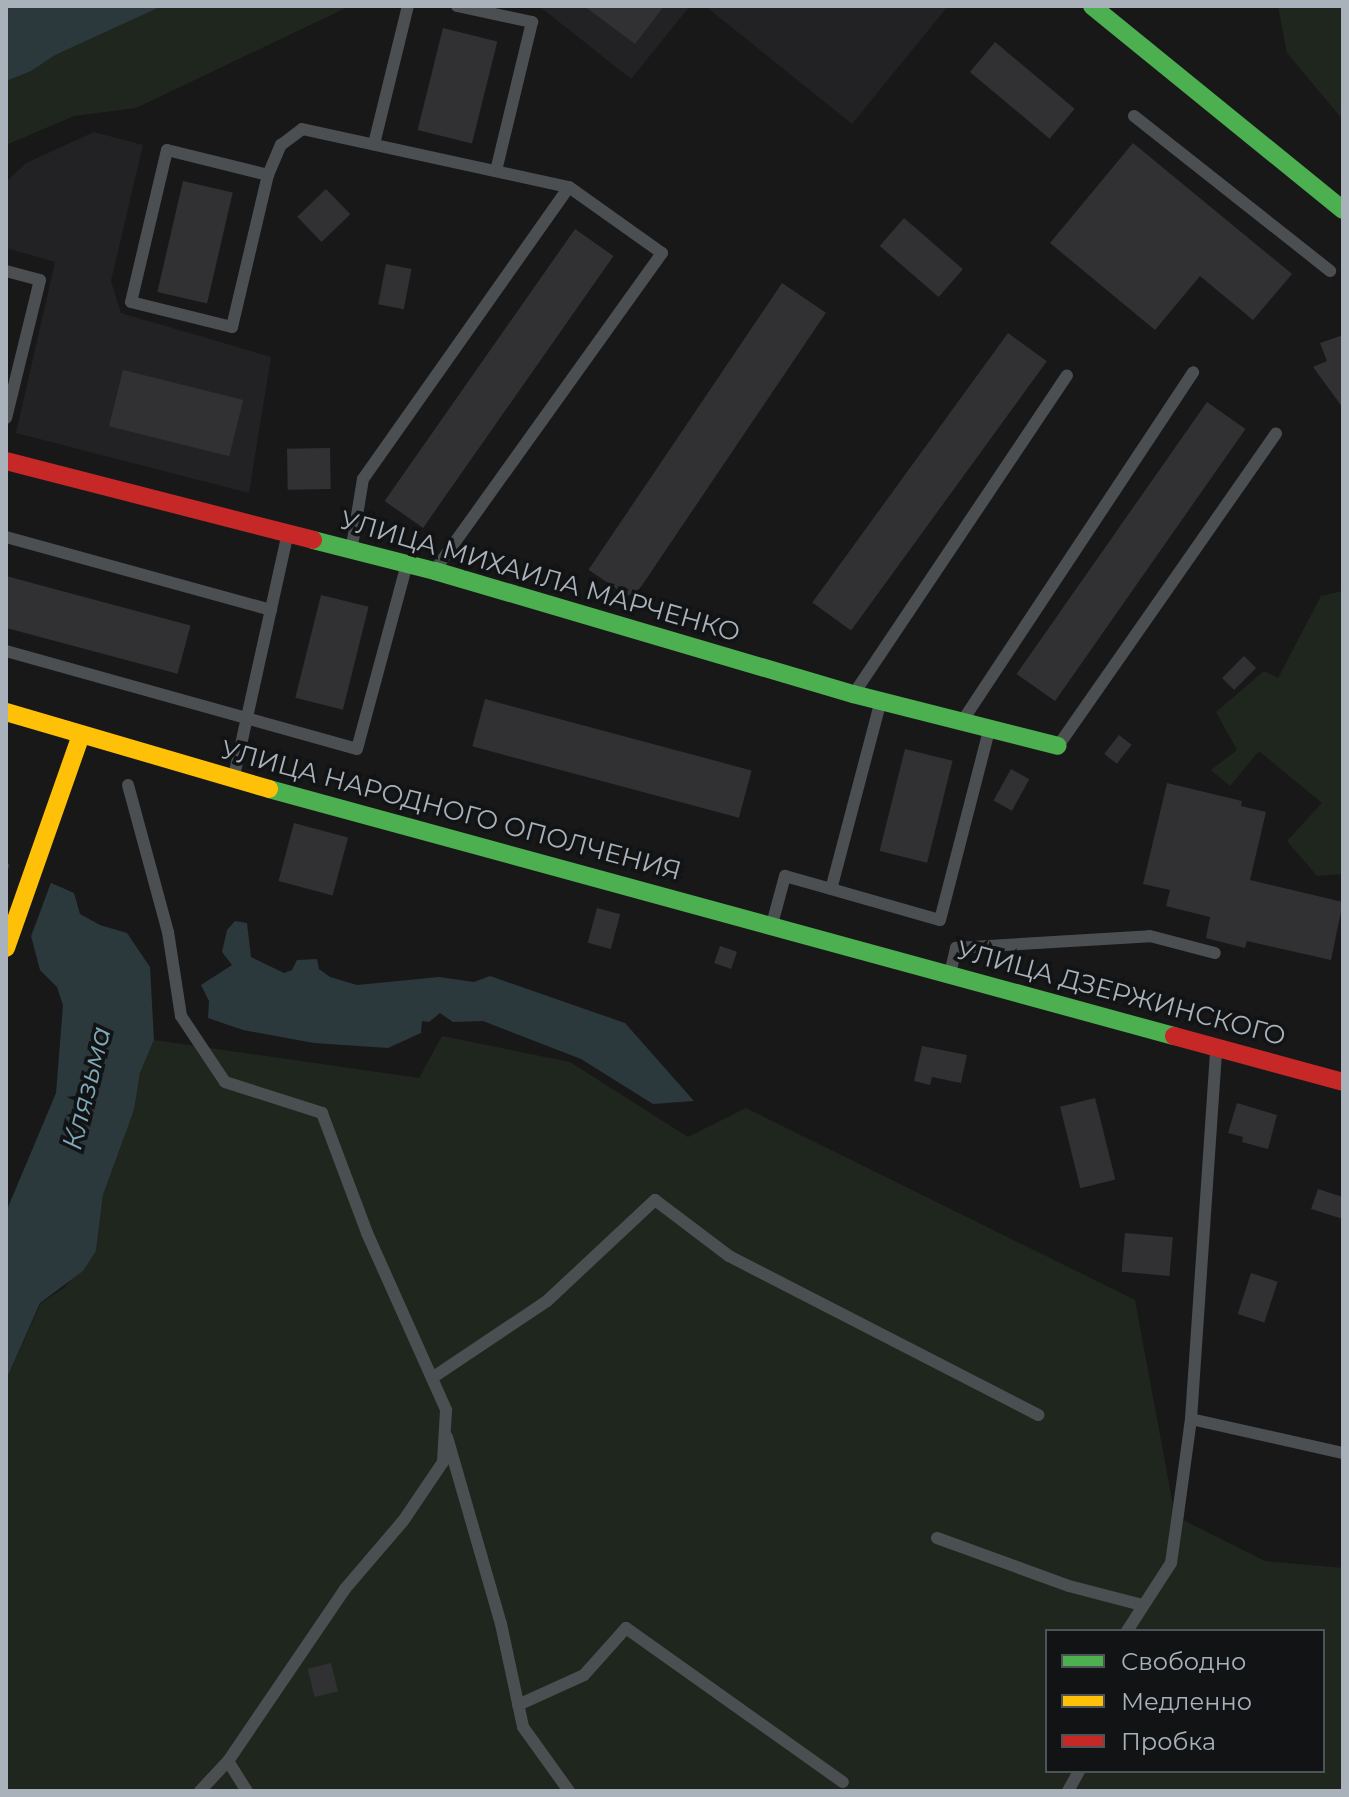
<!DOCTYPE html>
<meta charset="utf-8">
<style>
body{margin:0}
#map{position:relative;width:1349px;height:1797px;overflow:hidden;background:#181819;font-family:Montserrat,sans-serif}
div>[style]{position:absolute}
[style*='--x']{left:calc(var(--x)*1px);top:calc(var(--y)*1px);width:calc(var(--w)*1px);rotate:calc(var(--a)*1deg)}
.built>*{inset:0;background:#222225}
.green>*{inset:0;background:#1f261e}
.water>*{inset:0;background:#2b383c}
.pier>*{inset:0;background:#181819}
.building>*{inset:0;background:#313133;transform-origin:0 0}
.lane>*{height:12px;margin:-6px;padding:0 6px;transform-origin:6px;border-radius:6px;background:#4c4f52}
.fast>*{height:18px;margin:-9px;padding:0 9px;transform-origin:9px;border-radius:9px;background:#4caf50}
.slow>*{height:18px;margin:-9px;padding:0 9px;transform-origin:9px;border-radius:9px;background:#ffc107}
.jam>*{height:18px;margin:-9px;padding:0 9px;transform-origin:9px;border-radius:9px;background:#c62828}
span{translate:-50% -50%;white-space:nowrap;text-align:center;line-height:1.15;-webkit-text-stroke:7px #121315;paint-order:stroke}
.street-label{font-size:26px;color:#a9b2ba}
.water-label{font-size:28px;color:#7fa9b7;font-style:italic}
.frame{position:absolute;inset:0;border:8px solid #a9b2ba;pointer-events:none}
.legend{position:absolute;left:1045px;top:1629px;width:280px;height:144px;box-sizing:border-box;background:#121315;border:2px solid #4e5357;margin:0;padding:10px 14px;list-style:none;font-size:24px;color:#a9b2ba}
.legend li{display:flex;align-items:center;gap:16px;height:40px}
.legend b{width:40px;border:2px solid #4e5357}
</style>
<div id="map">
<div class="built">
<i style="clip-path:polygon(539px 6px,690px 6px,631px 79px)"></i>
<i style="clip-path:polygon(705px 6px,948px 6px,852px 124px)"></i>
<i style="clip-path:polygon(94px 132px,143px 145px,111px 281px,121px 313px,271px 357px,249px 493px,16px 433px,55px 262px,6px 248px,6px 182px,26px 163px)"></i>
</div>
<div class="green">
<i style="clip-path:polygon(6px 6px,350px 6px,136px 108px,74px 116px,6px 145px)"></i>
<i style="clip-path:polygon(1278px 6px,1343px 6px,1343px 120px,1287px 53px)"></i>
<i style="clip-path:polygon(1343px 591px,1343px 874px,1317px 876px,1287px 841px,1322px 803px,1259px 751px,1230px 786px,1211px 770px,1237px 750px,1216px 712px,1264px 671px,1278px 678px,1321px 596px)"></i>
<i style="clip-path:polygon(evenodd,442px 1036px,570px 1062px,688px 1137px,746px 1108px,1135px 1300px,1175px 1516px,1265px 1561px,1343px 1568px,1343px 1791px,6px 1791px,6px 1380px,41px 1303px,64px 1288px,96px 1251px,103px 1195px,134px 1110px,140px 1073px,154px 1040px,419px 1078px,442px 1036px,1047px 1631px,1323px 1631px,1323px 1771px,1047px 1771px,1047px 1631px)"></i>
</div>
<div class="water">
<i style="clip-path:polygon(6px 6px,162px 6px,55px 55px,31px 71px,6px 81px)"></i>
<i style="clip-path:polygon(6px 863px,74px 893px,80px 914px,100px 925px,127px 933px,150px 967px,154px 1040px,140px 1073px,134px 1110px,103px 1195px,96px 1251px,83px 1271px,40px 1303px,6px 1380px,6px 1212px,56px 1093px,63px 1005px,57px 987px,40px 970px,31px 936px,6px 920px)"></i>
<i style="clip-path:polygon(235px 921px,247px 923px,251px 957px,284px 973px,292px 970px,297px 960px,317px 959px,319px 969px,330px 977px,357px 985px,439px 977px,474px 982px,490px 976px,625px 1023px,694px 1101px,653px 1104px,581px 1059px,483px 1021px,453px 1022px,440px 1013px,429px 1022px,422px 1021px,421px 1033px,388px 1048px,314px 1043px,243px 1030px,208px 1018px,209px 1001px,201px 985px,232px 965px,222px 952px,227px 930px)"></i>
</div>
<div class="pier">
<i style="clip-path:polygon(11px 861px,53px 877px,29px 942px,18px 930px,6px 924px,6px 876px)"></i>
</div>
<div class="building">
<i style="clip-path:polygon(584px 6px,664px 6px,635px 44px)"></i>
<i style="left:443px;top:28px;width:56px;height:105px;rotate:14deg"></i>
<i style="left:995px;top:42px;width:104px;height:39px;rotate:40deg"></i>
<i style="clip-path:polygon(1133px 143px,1292px 274px,1253px 320px,1200px 276px,1155px 330px,1050px 243px)"></i>
<i style="left:183px;top:181px;width:51px;height:114px;rotate:13deg"></i>
<i style="left:326px;top:189px;width:35px;height:40px;rotate:46deg"></i>
<i style="left:904px;top:218px;width:78px;height:37px;rotate:41deg"></i>
<i style="left:575px;top:229px;width:47px;height:332px;rotate:35deg"></i>
<i style="left:386px;top:264px;width:26px;height:41px;rotate:11deg"></i>
<i style="left:782px;top:283px;width:53px;height:346px;rotate:34deg"></i>
<i style="left:1008px;top:333px;width:48px;height:333px;rotate:36deg"></i>
<i style="clip-path:polygon(1343px 335px,1343px 408px,1313px 367px,1327px 361px,1320px 343px)"></i>
<i style="left:123px;top:370px;width:124px;height:58px;rotate:14deg"></i>
<i style="left:1207px;top:402px;width:47px;height:332px;rotate:35deg"></i>
<i style="left:330px;top:448px;width:41px;height:43px;rotate:89deg"></i>
<i style="left:6px;top:576px;width:191px;height:50px;rotate:15deg"></i>
<i style="left:321px;top:595px;width:49px;height:106px;rotate:14deg"></i>
<i style="left:1244px;top:656px;width:17px;height:31px;rotate:45deg"></i>
<i style="left:485px;top:699px;width:276px;height:49px;rotate:15deg"></i>
<i style="left:1119px;top:735px;width:16px;height:24px;rotate:38deg"></i>
<i style="left:905px;top:749px;width:49px;height:105px;rotate:14deg"></i>
<i style="left:1011px;top:769px;width:21px;height:36px;rotate:29deg"></i>
<i style="clip-path:polygon(1167px 783px,1242px 801px,1241px 806px,1266px 812px,1250px 880px,1343px 902px,1331px 960px,1247px 941px,1245px 948px,1206px 938px,1210px 917px,1166px 906px,1170px 890px,1143px 884px)"></i>
<i style="left:294px;top:823px;width:56px;height:60px;rotate:15deg"></i>
<i style="left:597px;top:908px;width:24px;height:36px;rotate:15deg"></i>
<i style="left:720px;top:946px;width:18px;height:18px;rotate:19deg"></i>
<i style="clip-path:polygon(922px 1046px,967px 1055px,961px 1083px,932px 1077px,930px 1085px,914px 1081px)"></i>
<i style="left:1095px;top:1098px;width:84px;height:36px;rotate:76deg"></i>
<i style="clip-path:polygon(1237px 1103px,1277px 1115px,1268px 1149px,1242px 1142px,1243px 1137px,1228px 1133px)"></i>
<i style="clip-path:polygon(1318px 1189px,1343px 1197px,1343px 1219px,1311px 1209px)"></i>
<i style="left:1125px;top:1233px;width:48px;height:39px;rotate:5deg"></i>
<i style="left:1251px;top:1273px;width:28px;height:43px;rotate:18deg"></i>
<i style="left:331px;top:1663px;width:29px;height:24px;rotate:76deg"></i>
</div>
<div class="lane">
<i style="--x:457;--y:6;--w:77;--a:12"></i>
<i style="--x:532;--y:22;--w:153;--a:103.6"></i>
<i style="--x:1134;--y:116;--w:250;--a:38.3"></i>
<i style="--x:374;--y:144;--w:142;--a:-76.2"></i>
<i style="--x:268;--y:175;--w:104;--a:-166.1"></i>
<i style="--x:167;--y:150;--w:156;--a:103.3"></i>
<i style="--x:131;--y:302;--w:104;--a:13.9"></i>
<i style="--x:232;--y:327;--w:156;--a:-76.7"></i>
<i style="--x:268;--y:175;--w:33;--a:-67"></i>
<i style="--x:281;--y:145;--w:26;--a:-37"></i>
<i style="--x:302;--y:129;--w:273;--a:12.3"></i>
<i style="--x:569;--y:187;--w:114;--a:35.4"></i>
<i style="--x:662;--y:253;--w:386;--a:125.6"></i>
<i style="--x:6;--y:271;--w:35;--a:15"></i>
<i style="--x:40;--y:280;--w:142;--a:103.8"></i>
<i style="--x:6;--y:537;--w:275;--a:15.4"></i>
<i style="--x:352;--y:546;--w:68;--a:-80.7"></i>
<i style="--x:363;--y:479;--w:357;--a:-54.8"></i>
<i style="--x:6;--y:651;--w:364;--a:15.6"></i>
<i style="--x:357;--y:749;--w:188;--a:-74.9"></i>
<i style="--x:855;--y:692;--w:381;--a:-56.2"></i>
<i style="--x:880;--y:704;--w:191;--a:104.8"></i>
<i style="--x:831;--y:889;--w:113;--a:15.9"></i>
<i style="--x:940;--y:920;--w:196;--a:-75.5"></i>
<i style="--x:963;--y:720;--w:417;--a:-56.5"></i>
<i style="--x:1058;--y:746;--w:381;--a:-55.1"></i>
<i style="--x:234;--y:776;--w:245;--a:-77.5"></i>
<i style="--x:128;--y:785;--w:152;--a:74.8"></i>
<i style="--x:168;--y:932;--w:85;--a:81.2"></i>
<i style="--x:181;--y:1016;--w:79;--a:56.3"></i>
<i style="--x:225;--y:1082;--w:102;--a:17.7"></i>
<i style="--x:322;--y:1113;--w:128;--a:69.4"></i>
<i style="--x:367;--y:1233;--w:194;--a:65.9"></i>
<i style="--x:446;--y:1410;--w:52;--a:93.3"></i>
<i style="--x:443;--y:1462;--w:71;--a:124.1"></i>
<i style="--x:403;--y:1521;--w:89;--a:130.5"></i>
<i style="--x:345;--y:1589;--w:208;--a:124.2"></i>
<i style="--x:228;--y:1761;--w:36;--a:58"></i>
<i style="--x:772;--y:924;--w:50;--a:-74.8"></i>
<i style="--x:785;--y:876;--w:48;--a:15.8"></i>
<i style="--x:950;--y:974;--w:27;--a:-77"></i>
<i style="--x:956;--y:948;--w:194;--a:-3.5"></i>
<i style="--x:1150;--y:936;--w:67;--a:14.7"></i>
<i style="--x:432;--y:1378;--w:138;--a:-33.8"></i>
<i style="--x:547;--y:1301;--w:148;--a:-43.1"></i>
<i style="--x:655;--y:1200;--w:93;--a:37.1"></i>
<i style="--x:729;--y:1256;--w:348;--a:27.2"></i>
<i style="--x:1191;--y:1419;--w:156;--a:12.6"></i>
<i style="--x:447;--y:1437;--w:195;--a:73.9"></i>
<i style="--x:501;--y:1624;--w:105;--a:77.9"></i>
<i style="--x:523;--y:1727;--w:79;--a:54.3"></i>
<i style="--x:937;--y:1538;--w:140;--a:20"></i>
<i style="--x:1069;--y:1586;--w:75;--a:14.6"></i>
<i style="--x:1127;--y:1631;--w:81;--a:-57.1"></i>
<i style="--x:1171;--y:1563;--w:49;--a:-81.9"></i>
<i style="--x:1178;--y:1514;--w:96;--a:-82.2"></i>
<i style="--x:1191;--y:1419;--w:370;--a:-86.1"></i>
<i style="--x:518;--y:1705;--w:72;--a:-24.4"></i>
<i style="--x:584;--y:1675;--w:63;--a:-48.2"></i>
<i style="--x:626;--y:1628;--w:266;--a:35.4"></i>
<i style="--x:200;--y:1791;--w:41;--a:-47"></i>
<i style="--x:1068;--y:1791;--w:23;--a:-61"></i>
</div>
<div class="fast">
<i style="--x:1092;--y:6;--w:323;--a:39.1"></i>
<i style="--x:313;--y:540;--w:126;--a:14.3"></i>
<i style="--x:435;--y:571;--w:436;--a:16.4"></i>
<i style="--x:853;--y:694;--w:211;--a:14.2"></i>
<i style="--x:269;--y:789;--w:938;--a:15.27"></i>
</div>
<div class="slow">
<i style="--x:6;--y:712;--w:274;--a:16.3"></i>
<i style="--x:6;--y:948;--w:226;--a:-70.6"></i>
</div>
<div class="jam">
<i style="--x:6;--y:461;--w:317;--a:14.4"></i>
<i style="--x:1174;--y:1036;--w:175;--a:15.2"></i>
</div>
<div class="street-label">
<span style="left:540px;top:577px;rotate:16deg">УЛИЦА МИХАИЛА МАРЧЕНКО</span>
<span style="left:451px;top:811px;rotate:15deg">УЛИЦА НАРОДНОГО ОПОЛЧЕНИЯ</span>
<span style="left:1121px;top:994px;rotate:15deg">УЛИЦА ДЗЕРЖИНСКОГО</span>
</div>
<div class="water-label">
<span style="left:86px;top:1088px;rotate:-76deg">Клязьма</span>
</div>
<div class="frame"></div>
<ul class="legend">
<li><b style="height:10px;background:#4caf50"></b>Свободно</li>
<li><b style="height:10px;background:#ffc107"></b>Медленно</li>
<li><b style="height:10px;background:#c62828"></b>Пробка</li>
</ul>
</div>
